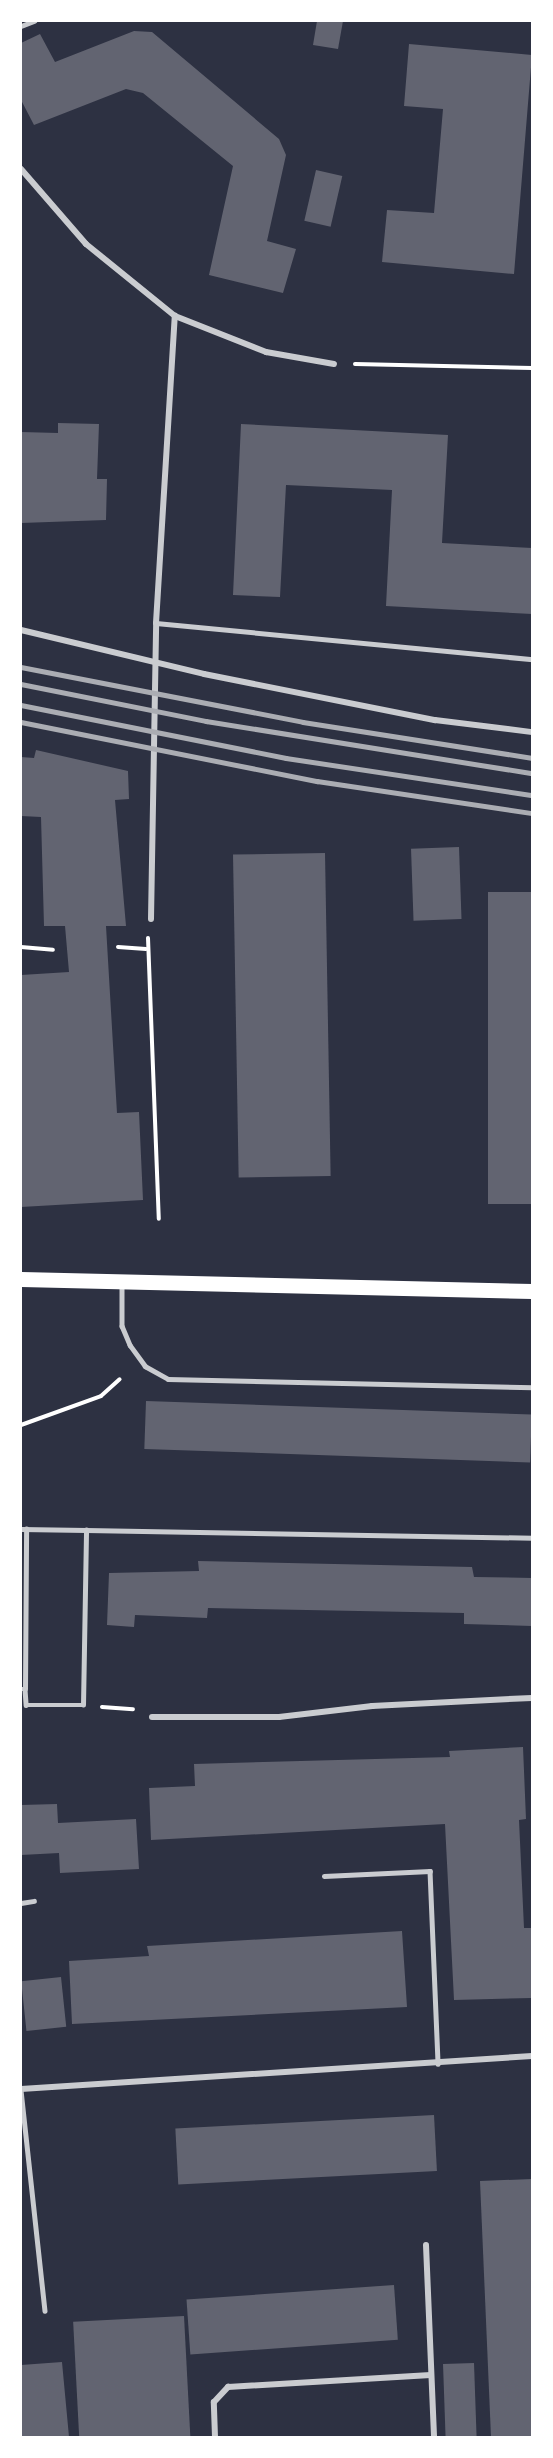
<!DOCTYPE html>
<style>
body{margin:0}
#map{position:relative;width:553px;height:2458px;overflow:hidden;background:#2d3142;font-family:Overpass,sans-serif}
div>[style]{position:absolute}
[style*='--x']{left:calc(var(--x)*1px);top:calc(var(--y)*1px);width:calc(var(--w)*1px);rotate:calc(var(--a)*1deg)}
.building>*{inset:0;background:#626471;transform-origin:0 0}
.path>*{height:4px;margin:-2px;padding:0 2px;transform-origin:2px;border-radius:2px;background:#fff}
.service>*{height:4.5px;margin:-2.25px;padding:0 2.25px;transform-origin:2.25px;border-radius:2.25px;background:#caccd0}
.minor>*{height:6px;margin:-3px;padding:0 3px;transform-origin:3px;border-radius:3px;background:#caccd0}
.primary>*{height:15px;margin:-7.5px;padding:0 7.5px;transform-origin:7.5px;border-radius:7.5px;background:#fff}
.rail>*{height:4.5px;margin:-2.25px;padding:0 2.25px;transform-origin:2.25px;border-radius:2.25px;background:#abadb3}
span{translate:-50% -50%;white-space:nowrap;text-align:center;line-height:1.15;-webkit-text-stroke:6px #fff;paint-order:stroke}
.frame{position:absolute;inset:0;border:22px solid #fff;pointer-events:none}
</style>
<div id="map">
<div class="building">
<i style="clip-path:polygon(317px 21px,343px 21px,338px 49px,313px 45px)"></i>
<i style="clip-path:polygon(134px 31px,152px 32px,279px 139px,286px 155px,267px 241px,296px 249px,283px 293px,209px 275px,233px 166px,143px 93px,126px 89px,34px 125px,21px 100px,21px 43px,40px 34px,55px 62px)"></i>
<i style="clip-path:polygon(409px 44px,532px 55px,514px 274px,382px 262px,387px 210px,434px 213px,443px 109px,404px 106px)"></i>
<i style="left:316px;top:170px;width:27px;height:52px;rotate:13deg"></i>
<i style="clip-path:polygon(58px 423px,99px 424px,97px 479px,107px 479px,106px 520px,21px 523px,21px 432px,58px 433px)"></i>
<i style="clip-path:polygon(241px 424px,448px 435px,442px 543px,532px 548px,532px 614px,386px 606px,392px 490px,286px 485px,280px 597px,233px 595px)"></i>
<i style="clip-path:polygon(36px 750px,128px 771px,129px 799px,115px 800px,126px 926px,106px 926px,117px 1113px,139px 1112px,143px 1200px,21px 1207px,21px 975px,69px 972px,65px 926px,44px 926px,41px 817px,21px 816px,21px 757px,34px 758px)"></i>
<i style="left:459px;top:847px;width:72px;height:48px;rotate:88deg"></i>
<i style="left:325px;top:853px;width:323px;height:92px;rotate:89deg"></i>
<i style="left:488px;top:892px;width:44px;height:312px"></i>
<i style="left:146px;top:1401px;width:386px;height:48px;rotate:2deg"></i>
<i style="clip-path:polygon(198px 1561px,472px 1567px,474px 1577px,532px 1578px,532px 1626px,464px 1624px,464px 1613px,208px 1608px,207px 1618px,135px 1615px,134px 1627px,107px 1625px,109px 1573px,199px 1571px)"></i>
<i style="clip-path:polygon(523px 1747px,526px 1819px,519px 1820px,524px 1928px,532px 1928px,532px 1998px,454px 2000px,445px 1824px,151px 1840px,149px 1788px,195px 1786px,194px 1764px,450px 1757px,449px 1751px)"></i>
<i style="clip-path:polygon(57px 1804px,58px 1823px,136px 1819px,139px 1869px,60px 1873px,59px 1853px,21px 1855px,21px 1805px)"></i>
<i style="clip-path:polygon(402px 1931px,407px 2007px,72px 2024px,69px 1961px,149px 1956px,147px 1946px)"></i>
<i style="left:61px;top:1977px;width:50px;height:40px;rotate:84deg"></i>
<i style="left:434px;top:2115px;width:56px;height:259px;rotate:87deg"></i>
<i style="clip-path:polygon(532px 2179px,532px 2437px,491px 2437px,480px 2181px)"></i>
<i style="left:394px;top:2285px;width:55px;height:208px;rotate:86deg"></i>
<i style="left:184px;top:2316px;width:121px;height:111px;rotate:87deg"></i>
<i style="clip-path:polygon(62px 2362px,69px 2437px,21px 2437px,21px 2365px)"></i>
<i style="left:474px;top:2363px;width:74px;height:31px;rotate:88deg"></i>
</div>
<div class="path">
<i style="--x:355;--y:364;--w:177;--a:1.3"></i>
<i style="--x:148;--y:938;--w:281;--a:87.8"></i>
<i style="--x:21;--y:947;--w:32;--a:5"></i>
<i style="--x:118;--y:947;--w:28;--a:4"></i>
<i style="--x:21;--y:1425;--w:85;--a:-19.9"></i>
<i style="--x:101;--y:1396;--w:25;--a:-42"></i>
<i style="--x:102;--y:1707;--w:31;--a:4"></i>
</div>
<div class="service">
<i style="--x:21;--y:26;--w:14;--a:-21"></i>
<i style="--x:156;--y:623;--w:378;--a:5.5"></i>
<i style="--x:122;--y:1283;--w:43;--a:90"></i>
<i style="--x:122;--y:1326;--w:21;--a:67"></i>
<i style="--x:130;--y:1345;--w:26;--a:54"></i>
<i style="--x:145;--y:1366;--w:26;--a:29"></i>
<i style="--x:168;--y:1379;--w:364;--a:1.3"></i>
<i style="--x:21;--y:1529;--w:65;--a:0.9"></i>
<i style="--x:21;--y:1689;--w:4;--a:0"></i>
<i style="--x:25;--y:1689;--w:16;--a:86"></i>
<i style="--x:26;--y:1705;--w:57;--a:0"></i>
<i style="--x:83;--y:1705;--w:175;--a:-89"></i>
<i style="--x:86;--y:1530;--w:446;--a:1"></i>
<i style="--x:25;--y:1689;--w:160;--a:-89.6"></i>
<i style="--x:324;--y:1876;--w:106;--a:-2.7"></i>
<i style="--x:430;--y:1871;--w:193;--a:87.6"></i>
<i style="--x:21;--y:1903;--w:13;--a:-9"></i>
<i style="--x:21;--y:2090;--w:222;--a:83.8"></i>
</div>
<div class="minor">
<i style="--x:21;--y:169;--w:99;--a:49.1"></i>
<i style="--x:86;--y:244;--w:114;--a:39"></i>
<i style="--x:175;--y:316;--w:98;--a:21.6"></i>
<i style="--x:266;--y:352;--w:69;--a:10"></i>
<i style="--x:21;--y:630;--w:188;--a:13.5"></i>
<i style="--x:204;--y:674;--w:236;--a:11.3"></i>
<i style="--x:435;--y:720;--w:98;--a:7.1"></i>
<i style="--x:151;--y:919;--w:296;--a:-89"></i>
<i style="--x:156;--y:623;--w:308;--a:-86.5"></i>
<i style="--x:152;--y:1717;--w:127;--a:0"></i>
<i style="--x:279;--y:1717;--w:94;--a:-6.7"></i>
<i style="--x:372;--y:1706;--w:160;--a:-2.9"></i>
<i style="--x:21;--y:2089;--w:512;--a:-3.69"></i>
<i style="--x:426;--y:2245;--w:192;--a:87.6"></i>
<i style="--x:215;--y:2437;--w:35;--a:-92"></i>
<i style="--x:214;--y:2402;--w:21;--a:-47"></i>
<i style="--x:228;--y:2387;--w:203;--a:-3.4"></i>
</div>
<div class="primary">
<i style="--x:21;--y:1279;--w:511;--a:1.35"></i>
</div>
<div class="rail">
<i style="--x:21;--y:667;--w:287;--a:11"></i>
<i style="--x:303;--y:722;--w:232;--a:8.9"></i>
<i style="--x:21;--y:684;--w:189;--a:11.3"></i>
<i style="--x:206;--y:721;--w:330;--a:9.1"></i>
<i style="--x:21;--y:705;--w:270;--a:11.3"></i>
<i style="--x:286;--y:758;--w:249;--a:8.6"></i>
<i style="--x:21;--y:722;--w:302;--a:11.3"></i>
<i style="--x:317;--y:781;--w:217;--a:8.5"></i>
</div>
<div class="frame"></div>
</div>
